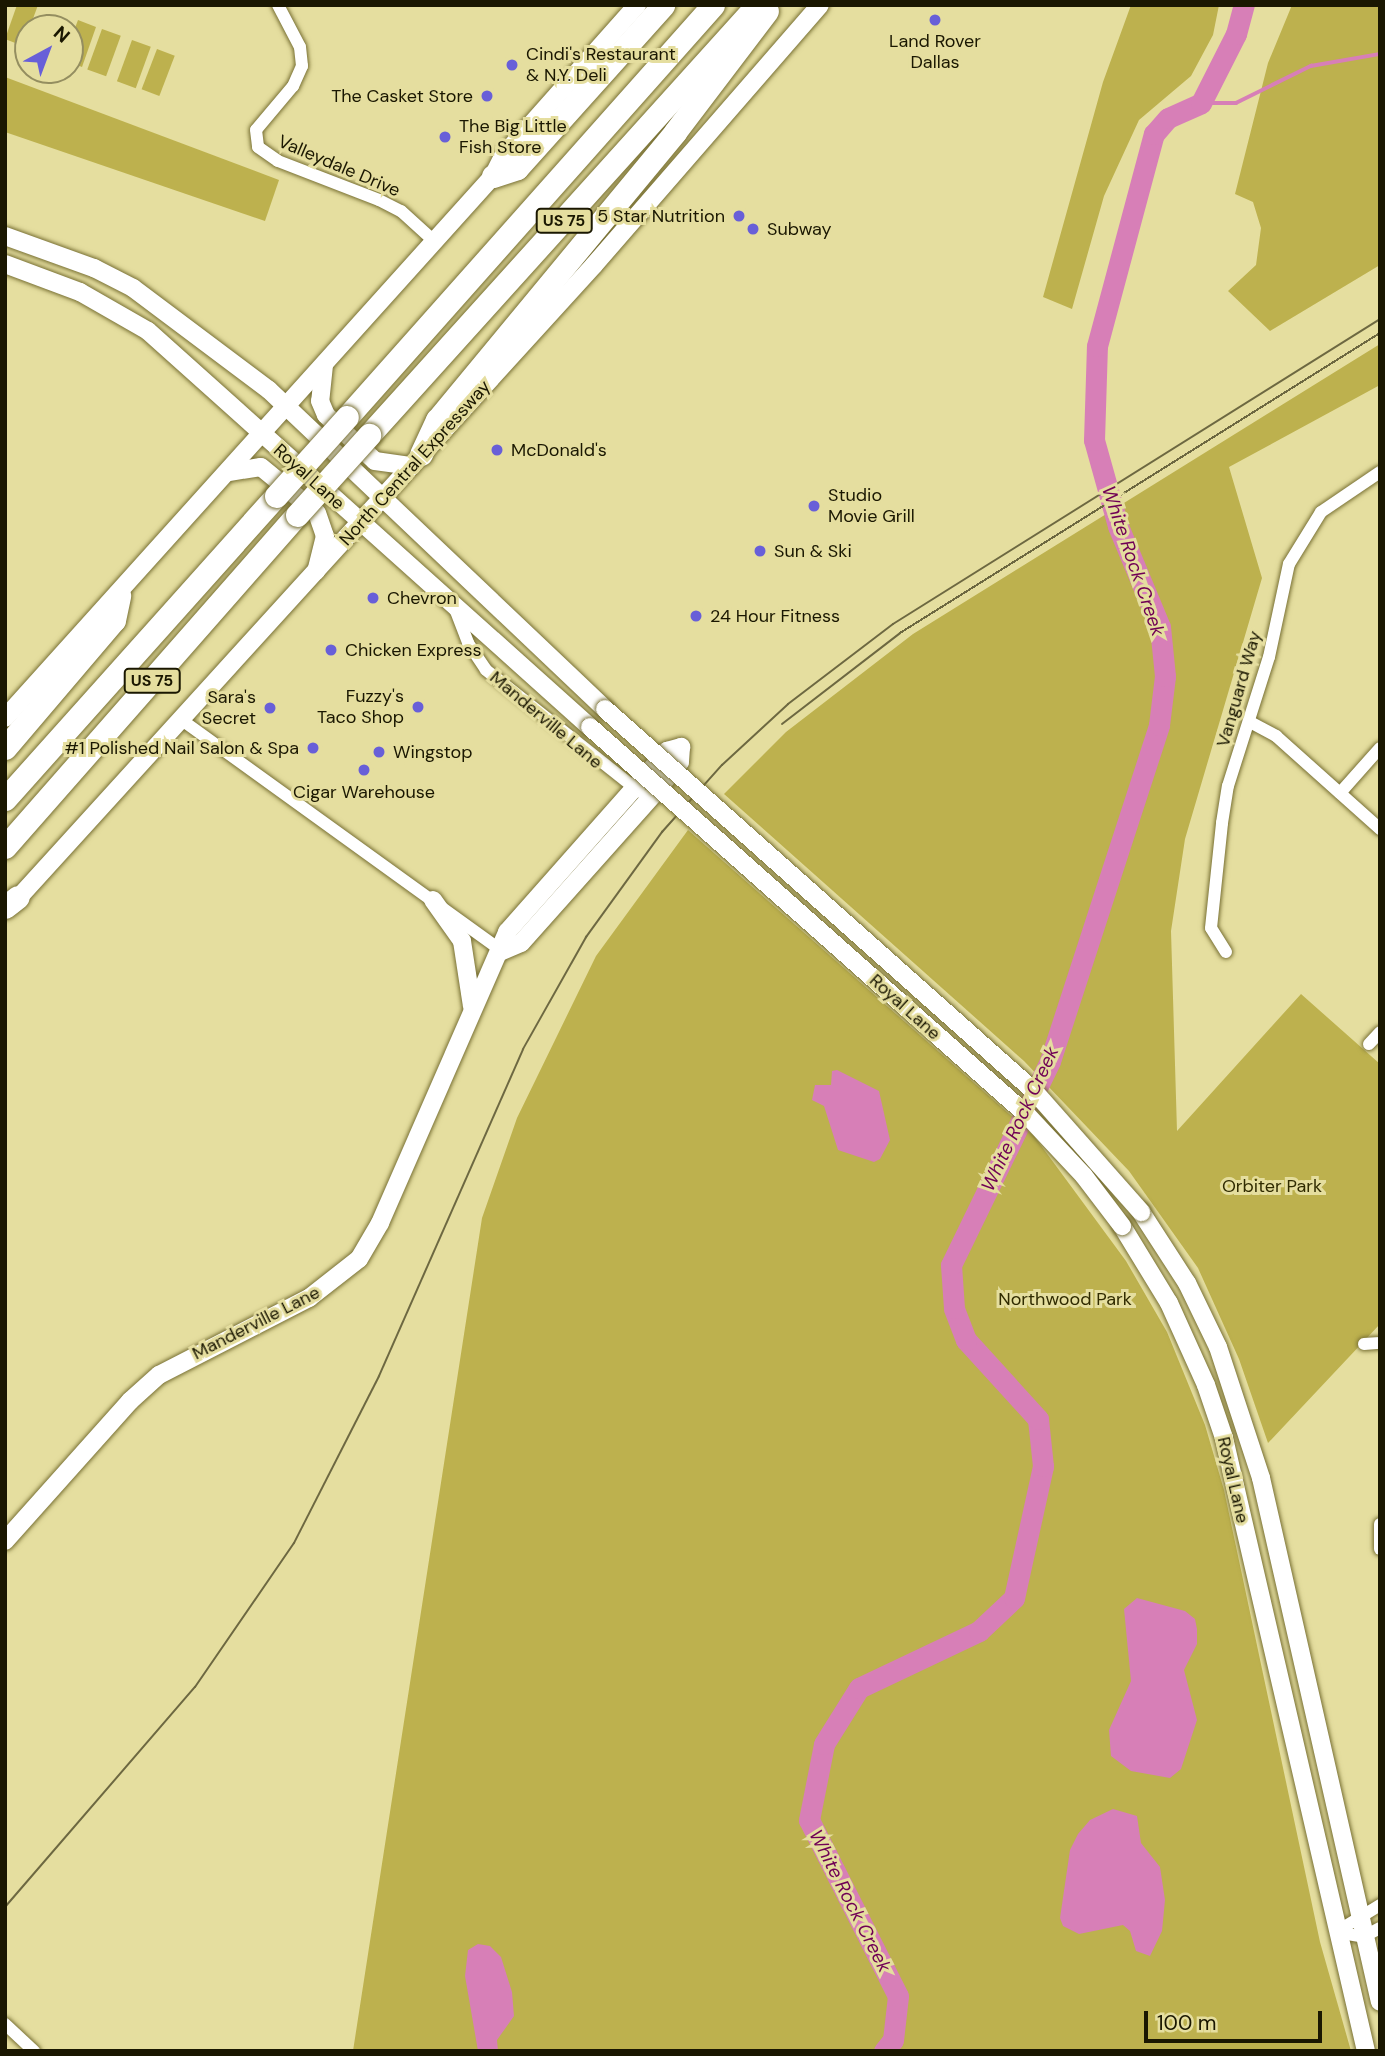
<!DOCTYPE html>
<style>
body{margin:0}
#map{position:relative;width:1385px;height:2056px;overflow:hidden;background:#e5de9f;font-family:"DM Sans",sans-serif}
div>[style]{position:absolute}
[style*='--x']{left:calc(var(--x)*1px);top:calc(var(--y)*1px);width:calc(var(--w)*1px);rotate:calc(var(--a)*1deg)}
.green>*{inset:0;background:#bdb14e;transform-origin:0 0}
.water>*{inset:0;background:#d77fb7}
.stream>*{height:3.5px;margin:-1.75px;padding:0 1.75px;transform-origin:1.75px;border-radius:1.75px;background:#d77fb7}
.river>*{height:21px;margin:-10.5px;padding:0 10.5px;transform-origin:10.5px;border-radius:10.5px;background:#d77fb7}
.roads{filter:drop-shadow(0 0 2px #787034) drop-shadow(0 0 2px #787034)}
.street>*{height:12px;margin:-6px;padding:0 6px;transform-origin:6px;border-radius:6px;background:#fff}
.secondary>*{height:18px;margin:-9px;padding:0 9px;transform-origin:9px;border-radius:9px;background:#fff}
.highway>*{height:23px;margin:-11.5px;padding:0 11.5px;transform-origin:11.5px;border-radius:11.5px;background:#fff}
.tram>*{height:2px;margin:-1px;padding:0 1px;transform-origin:1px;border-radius:1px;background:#6d6841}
.bridges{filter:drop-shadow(0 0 2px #787034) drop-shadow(0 0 2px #787034)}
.secondary-bridge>*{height:18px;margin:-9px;padding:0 9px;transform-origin:9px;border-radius:9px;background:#fff}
.highway-bridge>*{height:23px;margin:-11.5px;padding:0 11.5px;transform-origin:11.5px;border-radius:11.5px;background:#fff}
.dots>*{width:19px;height:19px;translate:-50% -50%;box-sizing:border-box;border:4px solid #e5de9f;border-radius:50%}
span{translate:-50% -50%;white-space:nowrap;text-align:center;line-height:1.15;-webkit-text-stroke:6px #e5de9f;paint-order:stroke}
.shield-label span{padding:2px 5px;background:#e5de9f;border:2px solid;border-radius:5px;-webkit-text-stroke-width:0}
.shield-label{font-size:16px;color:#1a1701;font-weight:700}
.poi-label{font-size:18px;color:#1a1701}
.left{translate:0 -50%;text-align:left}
.right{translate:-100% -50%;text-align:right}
.street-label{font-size:18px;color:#1a1701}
.park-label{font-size:18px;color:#302b00}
.water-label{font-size:19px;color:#700055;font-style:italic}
.frame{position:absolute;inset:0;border:7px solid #1a1701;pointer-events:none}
.north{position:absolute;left:14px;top:14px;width:70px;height:70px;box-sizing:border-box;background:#e5de9f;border:2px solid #948e60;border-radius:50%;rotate:41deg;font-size:19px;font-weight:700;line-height:28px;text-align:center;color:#1a1701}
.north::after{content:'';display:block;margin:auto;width:24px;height:32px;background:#685fd8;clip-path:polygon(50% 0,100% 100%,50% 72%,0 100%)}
.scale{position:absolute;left:1144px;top:2011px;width:178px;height:32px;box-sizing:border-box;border:4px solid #1a1701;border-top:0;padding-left:9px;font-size:21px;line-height:24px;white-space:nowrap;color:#1a1701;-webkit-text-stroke:5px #e5de9f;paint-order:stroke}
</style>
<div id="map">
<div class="green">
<i style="clip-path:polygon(17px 5px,38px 5px,23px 46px,5px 39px)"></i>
<i style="clip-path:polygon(1131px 5px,1219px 5px,1213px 35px,1191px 76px,1139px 120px,1104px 196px,1072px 309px,1043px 297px,1103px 82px)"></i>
<i style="clip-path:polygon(1292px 5px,1380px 5px,1380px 265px,1270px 331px,1228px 291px,1256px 265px,1261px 228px,1253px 202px,1235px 194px,1268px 63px)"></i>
<i style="clip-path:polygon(78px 20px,96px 27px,82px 67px,70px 62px,70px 41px)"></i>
<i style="left:102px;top:29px;width:20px;height:43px;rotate:20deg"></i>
<i style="left:132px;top:40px;width:20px;height:44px;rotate:20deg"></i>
<i style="left:157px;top:49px;width:19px;height:43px;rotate:21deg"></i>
<i style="clip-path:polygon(5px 77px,279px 180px,265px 221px,5px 132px)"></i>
<i style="clip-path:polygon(1380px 344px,1380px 385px,1229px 467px,1262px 578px,1185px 839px,1171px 931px,1177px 1131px,1301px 994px,1380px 1064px,1380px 1324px,1268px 1443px,1239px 1359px,1198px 1268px,1129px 1171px,1024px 1061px,724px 794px,786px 732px,913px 634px)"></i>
<i style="clip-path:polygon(688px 830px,1034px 1136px,1126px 1261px,1167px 1332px,1205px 1425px,1224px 1490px,1320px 1942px,1351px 2051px,353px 2051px,482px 1218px,517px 1118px,596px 956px)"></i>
</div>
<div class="water">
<i style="clip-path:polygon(837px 1070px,879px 1091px,890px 1140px,880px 1159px,874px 1162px,838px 1150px,824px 1106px,812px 1100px,815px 1085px,831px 1085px,832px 1071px)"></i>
<i style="clip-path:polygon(1137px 1598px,1185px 1611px,1195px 1619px,1197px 1629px,1197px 1644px,1184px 1670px,1197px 1720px,1181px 1769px,1170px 1778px,1131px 1771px,1111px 1756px,1109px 1730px,1131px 1681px,1124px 1609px)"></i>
<i style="clip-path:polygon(1113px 1809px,1137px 1816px,1141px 1843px,1160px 1867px,1165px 1900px,1162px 1931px,1150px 1956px,1136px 1951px,1130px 1931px,1123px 1925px,1079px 1934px,1063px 1926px,1060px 1918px,1070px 1850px,1078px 1834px,1090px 1820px)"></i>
<i style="clip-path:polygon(478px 1944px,490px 1946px,501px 1957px,512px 1992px,514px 2016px,497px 2040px,498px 2051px,478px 2051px,465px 1976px,468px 1950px)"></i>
</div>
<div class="stream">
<i style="--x:1201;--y:103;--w:35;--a:0"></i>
<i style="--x:1236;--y:103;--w:84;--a:-26.3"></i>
<i style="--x:1311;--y:66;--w:70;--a:-9.9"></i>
</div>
<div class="river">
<i style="--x:884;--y:2051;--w:14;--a:-51"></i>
<i style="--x:893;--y:2040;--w:44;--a:-83.5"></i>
<i style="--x:898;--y:1996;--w:197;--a:-116.8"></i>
<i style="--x:809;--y:1820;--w:77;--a:-78.8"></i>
<i style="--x:824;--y:1744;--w:66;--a:-58"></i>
<i style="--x:859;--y:1688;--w:133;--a:-25.4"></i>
<i style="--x:979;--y:1631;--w:48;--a:-43.3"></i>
<i style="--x:1014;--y:1598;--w:135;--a:-77.6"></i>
<i style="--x:1043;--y:1466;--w:47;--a:-96.1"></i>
<i style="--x:1038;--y:1419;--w:107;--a:-132.3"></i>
<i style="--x:966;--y:1340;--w:34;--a:-111"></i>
<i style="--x:954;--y:1308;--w:43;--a:-94"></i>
<i style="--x:951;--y:1265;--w:227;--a:-64.1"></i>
<i style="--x:1050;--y:1061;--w:353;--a:-72"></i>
<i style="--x:1159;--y:725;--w:49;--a:-83"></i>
<i style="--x:1165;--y:676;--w:49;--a:-95.8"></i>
<i style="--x:1160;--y:627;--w:109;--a:-112.6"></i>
<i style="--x:1118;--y:526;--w:89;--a:-105.6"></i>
<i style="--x:1094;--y:440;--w:94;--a:-88.2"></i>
<i style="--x:1097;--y:346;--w:220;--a:-75"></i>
<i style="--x:1154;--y:134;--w:21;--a:-49"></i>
<i style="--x:1168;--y:118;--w:36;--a:-24"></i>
<i style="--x:1201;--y:103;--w:77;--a:-63.1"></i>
<i style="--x:1236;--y:34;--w:30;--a:-75"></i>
</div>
<div class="roads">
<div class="street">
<i style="--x:278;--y:5;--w:47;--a:62.4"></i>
<i style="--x:300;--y:47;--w:19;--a:84"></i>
<i style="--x:302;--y:66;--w:22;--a:114"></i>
<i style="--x:293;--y:86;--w:57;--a:130.1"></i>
<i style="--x:256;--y:130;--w:17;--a:83"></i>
<i style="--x:258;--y:147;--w:24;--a:35"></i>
<i style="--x:278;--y:161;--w:108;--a:21.1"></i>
<i style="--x:379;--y:200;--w:25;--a:27"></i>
<i style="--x:401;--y:211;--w:45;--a:42.3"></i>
<i style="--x:454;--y:606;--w:40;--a:69"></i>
<i style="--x:468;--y:643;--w:32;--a:56"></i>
<i style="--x:486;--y:670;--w:196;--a:38.4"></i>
<i style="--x:179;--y:718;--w:398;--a:35.8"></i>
<i style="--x:1250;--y:722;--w:30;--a:28"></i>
<i style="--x:1276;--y:736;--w:140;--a:41.8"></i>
<i style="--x:1340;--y:793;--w:60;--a:-48.4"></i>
<i style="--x:1226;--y:952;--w:28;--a:-122"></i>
<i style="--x:1211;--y:928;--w:106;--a:-84"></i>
<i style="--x:1222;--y:823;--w:37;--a:-81"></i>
<i style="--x:1228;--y:786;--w:135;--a:-72.4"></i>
<i style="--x:1269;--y:657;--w:95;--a:-77.9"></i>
<i style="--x:1289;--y:564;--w:61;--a:-58.4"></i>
<i style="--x:1321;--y:512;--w:71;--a:-34.1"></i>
<i style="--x:1369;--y:1044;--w:16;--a:-47"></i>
<i style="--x:1364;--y:1344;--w:16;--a:-4"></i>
<i style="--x:1380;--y:1524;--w:25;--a:90"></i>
<i style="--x:1336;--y:1932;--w:52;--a:-31.5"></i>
<i style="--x:1336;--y:1932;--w:27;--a:10"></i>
<i style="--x:1363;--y:1937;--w:19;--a:-28"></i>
<i style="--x:5;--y:2024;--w:40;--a:43"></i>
</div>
<div class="secondary">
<i style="--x:5;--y:236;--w:95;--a:19.8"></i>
<i style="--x:94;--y:268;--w:44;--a:27.1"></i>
<i style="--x:133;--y:288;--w:170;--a:36.9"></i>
<i style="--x:269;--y:390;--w:463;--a:43.5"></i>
<i style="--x:5;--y:264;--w:80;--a:20.5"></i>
<i style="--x:80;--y:292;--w:78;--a:29.8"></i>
<i style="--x:148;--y:331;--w:593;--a:41.86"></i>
<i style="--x:324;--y:365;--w:36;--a:96"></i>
<i style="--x:320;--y:401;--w:15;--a:67"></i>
<i style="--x:326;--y:415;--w:67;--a:43.2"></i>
<i style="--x:375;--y:461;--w:37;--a:8"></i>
<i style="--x:229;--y:472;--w:32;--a:-9"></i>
<i style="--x:261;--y:467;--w:72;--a:39.4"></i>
<i style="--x:317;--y:513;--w:24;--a:71"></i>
<i style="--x:325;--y:536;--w:36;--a:104"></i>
<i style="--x:5;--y:718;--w:729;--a:-48"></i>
<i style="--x:493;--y:176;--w:22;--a:-63"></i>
<i style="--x:503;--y:156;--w:202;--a:-48.4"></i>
<i style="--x:433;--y:900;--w:50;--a:54.7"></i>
<i style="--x:462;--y:941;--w:66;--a:81.3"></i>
<i style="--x:11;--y:906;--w:866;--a:-47.71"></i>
<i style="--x:594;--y:265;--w:344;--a:-49"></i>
<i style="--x:1141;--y:1212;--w:85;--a:57.1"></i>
<i style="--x:1187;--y:1283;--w:71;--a:64.2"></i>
<i style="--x:1218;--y:1347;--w:138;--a:71.8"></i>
<i style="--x:1261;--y:1478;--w:537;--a:77.21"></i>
<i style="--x:1122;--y:1226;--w:90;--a:58.6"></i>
<i style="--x:1169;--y:1303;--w:90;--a:65.7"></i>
<i style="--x:1206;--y:1385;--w:56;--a:71.2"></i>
<i style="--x:1224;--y:1438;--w:629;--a:76.96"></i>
<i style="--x:5;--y:1541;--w:188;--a:-48.2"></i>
<i style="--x:130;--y:1401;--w:39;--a:-42"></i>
<i style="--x:159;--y:1375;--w:169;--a:-27.2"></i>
<i style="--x:309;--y:1298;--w:63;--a:-38"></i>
<i style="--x:359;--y:1259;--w:42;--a:-59.7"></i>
<i style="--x:380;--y:1223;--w:318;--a:-66.4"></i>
<i style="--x:507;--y:932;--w:242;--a:-48.5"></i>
<i style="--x:667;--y:751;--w:15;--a:-16"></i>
<i style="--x:681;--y:747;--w:15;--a:94"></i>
<i style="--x:680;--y:762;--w:43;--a:129.3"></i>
<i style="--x:653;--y:795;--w:198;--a:131.7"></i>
<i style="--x:521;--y:943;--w:21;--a:157"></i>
</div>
<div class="highway">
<i style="--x:493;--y:176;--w:25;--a:-18"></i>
<i style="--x:517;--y:168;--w:219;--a:-48.1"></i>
<i style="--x:347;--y:417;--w:551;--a:-48.38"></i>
<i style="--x:369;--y:435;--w:579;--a:-47.94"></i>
<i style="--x:421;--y:454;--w:38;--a:-65"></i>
<i style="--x:437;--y:420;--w:374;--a:-50.4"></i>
<i style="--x:675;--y:132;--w:152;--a:-52.8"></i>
<i style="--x:5;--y:748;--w:168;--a:-49.6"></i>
<i style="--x:114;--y:620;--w:25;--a:-78"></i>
<i style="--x:5;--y:799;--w:407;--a:-48.2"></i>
<i style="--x:5;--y:847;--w:442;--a:-48.7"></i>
<i style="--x:5;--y:907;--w:16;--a:-38"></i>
</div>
</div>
<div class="tram">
<i style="--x:782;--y:724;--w:149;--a:-37.6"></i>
<i style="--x:900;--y:633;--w:566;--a:-32.01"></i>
<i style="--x:5;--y:1907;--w:291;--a:-49.2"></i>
<i style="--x:195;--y:1687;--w:175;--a:-55.5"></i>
<i style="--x:294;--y:1543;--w:187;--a:-63"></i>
<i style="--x:379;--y:1376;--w:357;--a:-66.2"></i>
<i style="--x:523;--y:1049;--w:129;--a:-60.6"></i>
<i style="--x:586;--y:937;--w:130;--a:-54.1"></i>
<i style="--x:662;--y:832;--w:90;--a:-48.2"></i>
<i style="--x:722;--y:765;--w:90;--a:-42.7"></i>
<i style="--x:788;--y:704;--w:132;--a:-37.3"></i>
<i style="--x:893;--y:624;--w:575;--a:-32.06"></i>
</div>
<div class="bridges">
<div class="secondary-bridge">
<i style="--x:605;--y:709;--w:574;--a:41.68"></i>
<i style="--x:1034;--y:1091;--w:162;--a:48.5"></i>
<i style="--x:590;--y:727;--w:584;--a:41.6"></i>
<i style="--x:1027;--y:1115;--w:83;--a:46.9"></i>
<i style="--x:1084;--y:1176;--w:63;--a:52.8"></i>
</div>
<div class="highway-bridge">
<i style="--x:276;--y:496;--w:106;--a:-48.1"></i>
<i style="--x:297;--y:515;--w:108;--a:-48"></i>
</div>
</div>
<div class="dots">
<i style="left:935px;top:20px;background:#685fd8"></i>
<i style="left:512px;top:65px;background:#685fd8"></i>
<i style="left:487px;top:96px;background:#685fd8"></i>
<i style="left:445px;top:137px;background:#685fd8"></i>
<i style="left:739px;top:216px;background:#685fd8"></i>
<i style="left:753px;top:229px;background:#685fd8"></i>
<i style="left:497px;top:450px;background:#685fd8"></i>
<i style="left:814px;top:506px;background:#685fd8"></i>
<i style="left:760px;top:551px;background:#685fd8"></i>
<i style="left:373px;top:598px;background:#685fd8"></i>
<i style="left:696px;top:616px;background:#685fd8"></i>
<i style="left:331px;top:650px;background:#685fd8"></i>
<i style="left:418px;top:707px;background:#685fd8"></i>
<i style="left:270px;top:708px;background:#685fd8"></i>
<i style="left:313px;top:748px;background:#685fd8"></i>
<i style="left:379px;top:752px;background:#685fd8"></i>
<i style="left:364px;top:770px;background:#685fd8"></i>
</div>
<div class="shield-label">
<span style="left:564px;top:221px">US 75</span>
<span style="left:152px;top:681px">US 75</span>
</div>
<div class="poi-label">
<span style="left:935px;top:52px">Land Rover<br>Dallas</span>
<span class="left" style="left:526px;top:65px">Cindi's Restaurant<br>&amp; N.Y. Deli</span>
<span class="right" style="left:473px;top:96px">The Casket Store</span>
<span class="left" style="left:459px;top:137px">The Big Little<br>Fish Store</span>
<span class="right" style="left:725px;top:216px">5 Star Nutrition</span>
<span class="left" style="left:767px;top:229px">Subway</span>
<span class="left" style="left:511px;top:450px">McDonald's</span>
<span class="left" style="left:828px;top:506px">Studio<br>Movie Grill</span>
<span class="left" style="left:774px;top:551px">Sun &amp; Ski</span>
<span class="left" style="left:387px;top:598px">Chevron</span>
<span class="left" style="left:710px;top:616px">24 Hour Fitness</span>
<span class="left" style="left:345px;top:650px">Chicken Express</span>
<span class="right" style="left:404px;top:707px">Fuzzy's<br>Taco Shop</span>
<span class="right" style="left:256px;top:708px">Sara's<br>Secret</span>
<span class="right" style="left:299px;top:748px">#1 Polished Nail Salon &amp; Spa</span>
<span class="left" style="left:393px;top:752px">Wingstop</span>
<span style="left:364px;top:792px">Cigar Warehouse</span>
</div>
<div class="street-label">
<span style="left:339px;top:166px;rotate:23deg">Valleydale Drive</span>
<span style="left:415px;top:463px;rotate:-48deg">North Central Expressway</span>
<span style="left:309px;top:477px;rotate:42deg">Royal Lane</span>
<span style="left:1239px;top:689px;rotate:-74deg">Vanguard Way</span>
<span style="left:546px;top:720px;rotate:40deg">Manderville Lane</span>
<span style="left:905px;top:1007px;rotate:42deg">Royal Lane</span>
<span style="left:256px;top:1323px;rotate:-27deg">Manderville Lane</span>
<span style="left:1233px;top:1480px;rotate:77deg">Royal Lane</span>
</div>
<div class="park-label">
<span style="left:1272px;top:1186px">Orbiter Park</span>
<span style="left:1065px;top:1299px">Northwood Park</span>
</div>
<div class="water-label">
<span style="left:1133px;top:561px;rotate:71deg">White Rock Creek</span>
<span style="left:1020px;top:1119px;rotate:-65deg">White Rock Creek</span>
<span style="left:850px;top:1901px;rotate:63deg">White Rock Creek</span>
</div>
<div class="frame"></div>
<div class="north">N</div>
<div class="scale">100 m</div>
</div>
